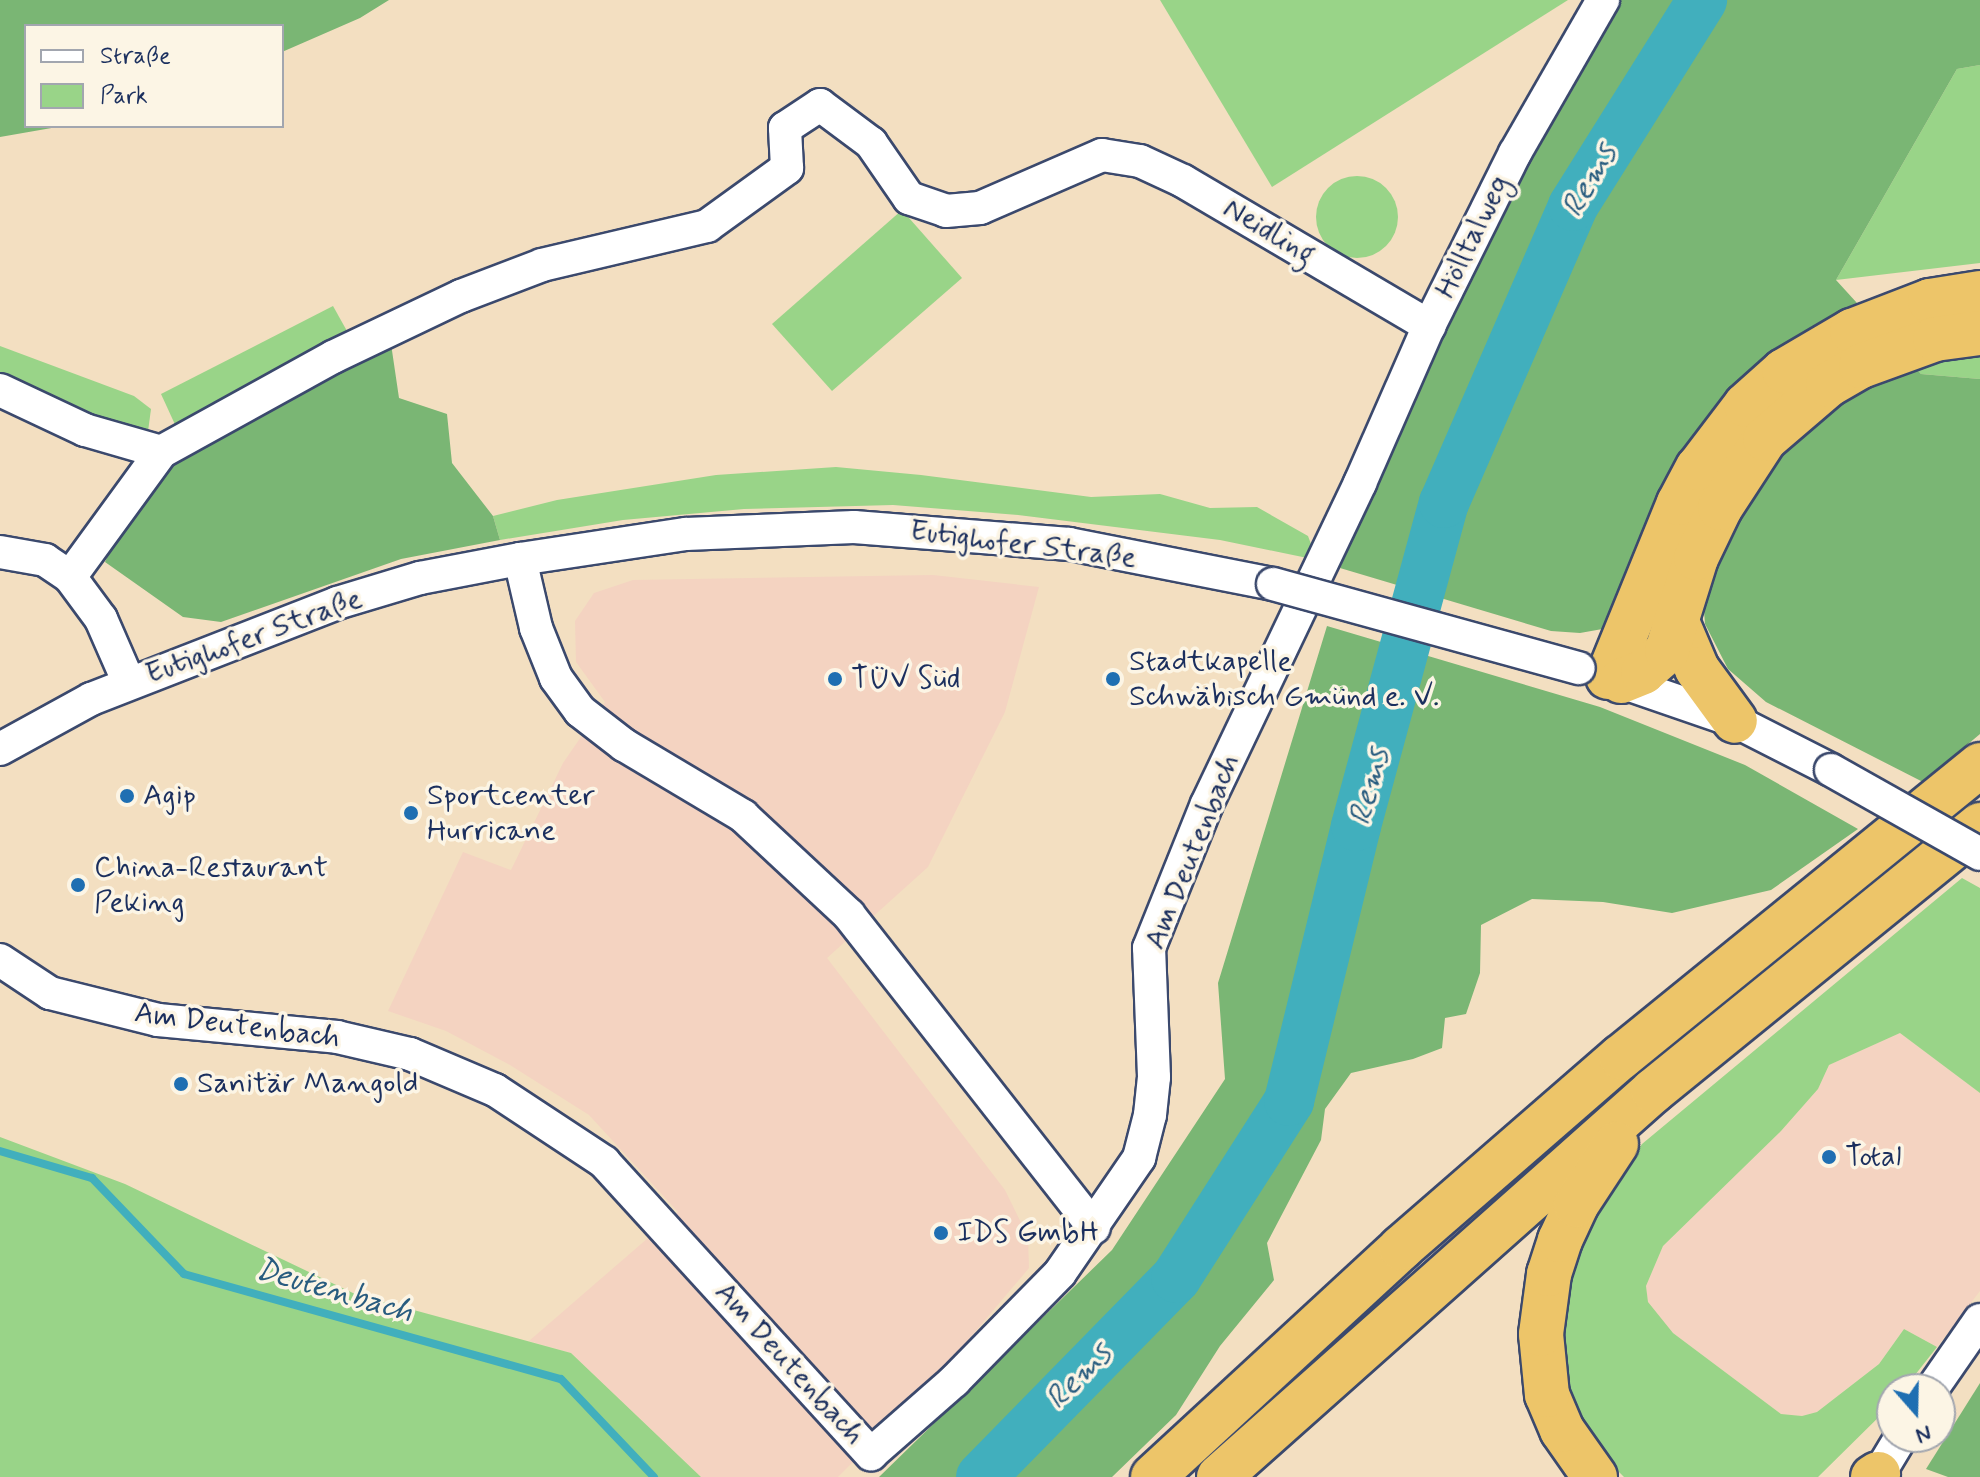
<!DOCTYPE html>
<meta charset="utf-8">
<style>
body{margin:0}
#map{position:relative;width:1980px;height:1477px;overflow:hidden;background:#f3dfc1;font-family:Mynerve,sans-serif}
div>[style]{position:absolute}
.built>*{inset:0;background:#f4d3c1}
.green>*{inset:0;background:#99d488}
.round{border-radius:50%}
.forest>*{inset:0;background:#7ab674}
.stream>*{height:8px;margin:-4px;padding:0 4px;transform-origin:4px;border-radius:4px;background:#41afbd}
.river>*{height:50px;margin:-25px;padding:0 25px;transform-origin:25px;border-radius:25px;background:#41afbd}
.roads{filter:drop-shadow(2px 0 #3b496d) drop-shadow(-2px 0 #3b496d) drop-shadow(0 2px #3b496d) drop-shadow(0 -2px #3b496d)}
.minor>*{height:32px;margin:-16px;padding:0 16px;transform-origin:16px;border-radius:16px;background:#fff}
.highway>*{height:44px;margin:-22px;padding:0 22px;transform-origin:22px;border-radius:22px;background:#edc569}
.bridges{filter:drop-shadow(2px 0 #3b496d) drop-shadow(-2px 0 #3b496d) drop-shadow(0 2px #3b496d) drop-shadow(0 -2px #3b496d)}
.minor-bridge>*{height:32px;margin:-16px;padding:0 16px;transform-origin:16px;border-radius:16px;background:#fff}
.dots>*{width:22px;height:22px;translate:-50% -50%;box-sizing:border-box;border:4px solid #fcf5e5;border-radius:50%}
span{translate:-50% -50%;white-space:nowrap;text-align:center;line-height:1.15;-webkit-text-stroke:7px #fcf5e5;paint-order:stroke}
.street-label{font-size:30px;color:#1b2f5e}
.poi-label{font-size:30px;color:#1b2f5e}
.left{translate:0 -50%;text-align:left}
.water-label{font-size:32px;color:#285c7f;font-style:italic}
.legend{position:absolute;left:24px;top:24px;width:260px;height:104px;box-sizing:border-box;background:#fcf5e5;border:2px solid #a2a6af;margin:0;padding:10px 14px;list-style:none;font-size:24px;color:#1b2f5e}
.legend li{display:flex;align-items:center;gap:16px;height:40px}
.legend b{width:40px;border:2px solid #a2a6af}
.north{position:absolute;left:1876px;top:1373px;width:80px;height:80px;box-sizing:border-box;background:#fcf5e5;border:2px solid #a2a6af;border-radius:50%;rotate:160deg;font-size:22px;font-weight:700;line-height:32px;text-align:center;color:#1b2f5e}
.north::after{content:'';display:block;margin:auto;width:28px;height:36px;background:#1f6fb2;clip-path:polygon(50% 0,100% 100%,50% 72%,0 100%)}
</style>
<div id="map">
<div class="built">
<i style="clip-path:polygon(933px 575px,1039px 587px,1005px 712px,928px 867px,827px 958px,1005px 1190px,1028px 1237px,1029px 1268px,931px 1384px,838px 1477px,701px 1477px,571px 1353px,529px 1341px,678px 1212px,589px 1115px,510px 1065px,446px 1031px,388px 1011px,463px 852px,511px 870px,563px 763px,605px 702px,576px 662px,575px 621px,594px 593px,633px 580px)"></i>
<i style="clip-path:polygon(1900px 1033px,1980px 1093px,1980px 1291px,1937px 1347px,1904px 1329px,1879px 1364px,1817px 1412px,1802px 1416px,1781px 1414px,1673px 1333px,1656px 1317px,1648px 1302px,1646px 1286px,1663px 1246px,1781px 1131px,1818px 1089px,1829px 1065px)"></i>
</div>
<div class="green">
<i style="clip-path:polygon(1160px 0,1568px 0,1272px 187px)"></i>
<i style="clip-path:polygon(1980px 65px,1980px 263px,1836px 280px,1957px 69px)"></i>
<i class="round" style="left:1316px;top:176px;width:82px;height:82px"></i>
<i style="clip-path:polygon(902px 210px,962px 278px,832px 391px,772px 324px)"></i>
<i style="clip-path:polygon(333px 306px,352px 340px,178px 431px,161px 394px)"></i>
<i style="clip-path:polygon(0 346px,134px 396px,151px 409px,147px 439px,0 379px)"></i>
<i style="clip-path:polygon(1980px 350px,1980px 379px,1921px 374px,1910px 362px)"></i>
<i style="clip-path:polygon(836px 467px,921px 475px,1091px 497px,1160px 494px,1210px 508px,1257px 507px,1308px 536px,1317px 560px,1220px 540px,1018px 515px,893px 505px,744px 509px,623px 520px,500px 540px,493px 516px,557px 500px,716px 475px)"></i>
<i style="clip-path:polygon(1962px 878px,1980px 888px,1980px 1093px,1900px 1033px,1829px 1065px,1818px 1089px,1781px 1131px,1663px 1246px,1646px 1286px,1648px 1302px,1673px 1333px,1781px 1414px,1802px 1416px,1817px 1412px,1879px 1364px,1904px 1329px,1937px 1347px,1904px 1389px,1892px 1389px,1892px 1404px,1818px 1477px,1624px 1477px,1599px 1452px,1571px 1406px,1557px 1345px,1563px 1286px,1592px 1216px,1642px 1144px)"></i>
<i style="clip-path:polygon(0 1137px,125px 1184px,355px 1294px,571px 1353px,701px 1477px,0 1477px)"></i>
</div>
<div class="forest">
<i style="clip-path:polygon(0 0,389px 0,360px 18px,282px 52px,282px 26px,26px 26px,26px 126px,63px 126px,0 137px)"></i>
<i style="clip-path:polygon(1617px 0,1980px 0,1980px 65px,1957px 69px,1836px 280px,1867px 314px,1608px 628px,1580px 633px,1551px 631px,1340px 568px,1452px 304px)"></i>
<i style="clip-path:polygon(390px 337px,399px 398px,447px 414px,452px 463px,493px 516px,500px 540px,401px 559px,221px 622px,183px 617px,105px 562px,136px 492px,175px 452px)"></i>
<i style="clip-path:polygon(1910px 362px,1921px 374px,1980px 379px,1980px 734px,1923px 782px,1766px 702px,1728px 669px,1705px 624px,1702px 585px,1775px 451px,1813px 417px)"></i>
<i style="clip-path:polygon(1327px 626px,1600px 707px,1745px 765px,1858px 829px,1771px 890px,1672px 913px,1603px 902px,1532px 899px,1481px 925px,1480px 973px,1466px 1014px,1445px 1018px,1442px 1048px,1413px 1059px,1351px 1073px,1325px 1109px,1321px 1140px,1267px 1243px,1274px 1280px,1220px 1346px,1176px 1415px,1112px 1477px,879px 1477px,1112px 1250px,1225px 1079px,1218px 983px)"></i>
<i style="clip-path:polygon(1980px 1383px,1980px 1477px,1948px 1477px,1926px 1469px)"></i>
</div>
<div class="stream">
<i style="left:0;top:1151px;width:96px;rotate:16.4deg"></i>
<i style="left:92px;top:1178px;width:133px;rotate:46.2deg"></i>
<i style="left:184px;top:1274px;width:391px;rotate:15.6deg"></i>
<i style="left:561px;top:1379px;width:135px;rotate:46.5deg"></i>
</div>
<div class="river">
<i style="left:981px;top:1477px;width:279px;rotate:-45.6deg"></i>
<i style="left:1176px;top:1278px;width:210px;rotate:-57.4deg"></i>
<i style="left:1289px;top:1101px;width:283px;rotate:-76.3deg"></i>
<i style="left:1356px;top:826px;width:335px;rotate:-74.8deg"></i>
<i style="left:1444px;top:503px;width:324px;rotate:-66.5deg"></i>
<i style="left:1573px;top:206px;width:243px;rotate:-57.9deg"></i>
</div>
<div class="roads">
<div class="minor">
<i style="left:0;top:390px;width:94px;rotate:25.2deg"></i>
<i style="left:85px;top:430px;width:79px;rotate:16.1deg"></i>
<i style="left:0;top:552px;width:46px;rotate:10.1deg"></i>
<i style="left:45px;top:560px;width:30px;rotate:34deg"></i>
<i style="left:70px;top:577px;width:52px;rotate:53.6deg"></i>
<i style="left:101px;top:619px;width:70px;rotate:66.4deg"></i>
<i style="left:520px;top:559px;width:71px;rotate:76.9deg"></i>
<i style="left:536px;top:628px;width:54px;rotate:68.2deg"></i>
<i style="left:556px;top:678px;width:41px;rotate:54deg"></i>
<i style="left:580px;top:711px;width:56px;rotate:37.7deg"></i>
<i style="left:624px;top:745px;width:139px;rotate:30.8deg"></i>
<i style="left:743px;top:816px;width:145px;rotate:43deg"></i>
<i style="left:849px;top:915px;width:397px;rotate:51.9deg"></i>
<i style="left:70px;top:577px;width:155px;rotate:-53.9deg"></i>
<i style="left:161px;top:452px;width:196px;rotate:-28.9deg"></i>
<i style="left:333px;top:357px;width:142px;rotate:-25.5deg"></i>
<i style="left:461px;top:296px;width:87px;rotate:-20.9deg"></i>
<i style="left:542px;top:265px;width:170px;rotate:-13.3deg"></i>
<i style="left:707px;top:226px;width:99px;rotate:-35.9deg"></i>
<i style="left:787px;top:168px;width:40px;rotate:-92.9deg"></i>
<i style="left:785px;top:128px;width:42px;rotate:-33.3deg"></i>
<i style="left:820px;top:105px;width:64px;rotate:36.7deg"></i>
<i style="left:871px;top:143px;width:67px;rotate:55.4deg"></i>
<i style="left:909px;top:198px;width:39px;rotate:19deg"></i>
<i style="left:946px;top:211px;width:34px;rotate:-5deg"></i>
<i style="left:980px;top:208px;width:133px;rotate:-23.5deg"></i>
<i style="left:1102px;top:155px;width:38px;rotate:9deg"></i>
<i style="left:1140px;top:161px;width:47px;rotate:24.9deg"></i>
<i style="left:1183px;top:181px;width:286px;rotate:30.5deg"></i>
<i style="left:1613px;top:679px;width:129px;rotate:19deg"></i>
<i style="left:1735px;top:721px;width:108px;rotate:27deg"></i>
<i style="left:0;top:749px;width:104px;rotate:-28.8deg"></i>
<i style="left:91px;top:699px;width:264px;rotate:-21.3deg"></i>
<i style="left:337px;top:603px;width:87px;rotate:-16.8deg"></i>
<i style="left:420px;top:578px;width:102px;rotate:-10.8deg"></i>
<i style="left:520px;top:559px;width:168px;rotate:-8.6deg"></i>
<i style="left:686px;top:534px;width:168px;rotate:-2.4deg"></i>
<i style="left:854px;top:527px;width:216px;rotate:4.5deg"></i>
<i style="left:1069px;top:544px;width:208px;rotate:11.1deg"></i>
<i style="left:0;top:960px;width:60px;rotate:33.4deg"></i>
<i style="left:50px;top:993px;width:111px;rotate:14deg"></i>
<i style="left:158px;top:1020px;width:180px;rotate:5.4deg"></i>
<i style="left:337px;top:1037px;width:75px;rotate:13.1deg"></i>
<i style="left:410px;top:1054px;width:92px;rotate:23deg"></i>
<i style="left:495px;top:1090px;width:131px;rotate:33.4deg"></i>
<i style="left:604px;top:1162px;width:396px;rotate:47.6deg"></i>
<i style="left:871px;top:1454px;width:111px;rotate:-41.3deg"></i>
<i style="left:954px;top:1381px;width:151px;rotate:-45.5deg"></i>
<i style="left:1060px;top:1273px;width:140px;rotate:-55.5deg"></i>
<i style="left:1139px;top:1158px;width:44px;rotate:-75.7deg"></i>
<i style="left:1150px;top:1115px;width:38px;rotate:-84deg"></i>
<i style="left:1154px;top:1077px;width:129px;rotate:-92.2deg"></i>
<i style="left:1149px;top:948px;width:155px;rotate:-68.1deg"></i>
<i style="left:1207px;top:804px;width:356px;rotate:-64.5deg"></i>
<i style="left:1360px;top:483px;width:171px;rotate:-66.3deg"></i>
<i style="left:1429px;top:326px;width:193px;rotate:-63.6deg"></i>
<i style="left:1515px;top:153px;width:177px;rotate:-60.1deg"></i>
<i style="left:1932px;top:1389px;width:84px;rotate:-55.2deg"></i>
<i style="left:1877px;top:1477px;width:47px;rotate:-59deg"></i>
</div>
<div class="highway">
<i style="left:1677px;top:622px;width:51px;rotate:66.9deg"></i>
<i style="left:1697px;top:669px;width:64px;rotate:53.8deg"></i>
<i style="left:1608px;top:677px;width:188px;rotate:-67.8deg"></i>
<i style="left:1679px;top:503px;width:40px;rotate:-62deg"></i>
<i style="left:1698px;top:468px;width:79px;rotate:-52.7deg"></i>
<i style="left:1746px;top:405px;width:51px;rotate:-41.8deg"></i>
<i style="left:1784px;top:371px;width:79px;rotate:-30.5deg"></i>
<i style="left:1852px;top:331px;width:84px;rotate:-21deg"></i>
<i style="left:1930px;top:301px;width:51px;rotate:-9.1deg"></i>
<i style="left:1621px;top:681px;width:24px;rotate:-22deg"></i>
<i style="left:1643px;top:672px;width:32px;rotate:-41deg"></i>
<i style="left:1667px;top:651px;width:97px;rotate:-72.7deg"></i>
<i style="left:1696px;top:558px;width:55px;rotate:-64.4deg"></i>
<i style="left:1720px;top:508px;width:82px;rotate:-56.9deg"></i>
<i style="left:1765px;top:439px;width:83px;rotate:-40.6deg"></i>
<i style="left:1828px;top:385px;width:38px;rotate:-30deg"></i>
<i style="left:1861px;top:366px;width:79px;rotate:-20deg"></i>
<i style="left:1935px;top:339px;width:45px;rotate:-7.6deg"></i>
<i style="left:1153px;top:1477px;width:338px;rotate:-42.7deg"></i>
<i style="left:1401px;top:1248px;width:291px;rotate:-41deg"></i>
<i style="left:1621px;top:1057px;width:463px;rotate:-39.1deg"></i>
<i style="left:1219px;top:1477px;width:581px;rotate:-41.65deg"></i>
<i style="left:1653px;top:1091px;width:422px;rotate:-39.1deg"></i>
<i style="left:1595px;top:1477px;width:57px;rotate:-125.1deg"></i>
<i style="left:1562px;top:1430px;width:38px;rotate:-113deg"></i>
<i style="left:1547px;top:1395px;width:61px;rotate:-95.6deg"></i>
<i style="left:1541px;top:1334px;width:61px;rotate:-82.4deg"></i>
<i style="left:1549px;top:1274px;width:36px;rotate:-72deg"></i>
<i style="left:1560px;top:1240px;width:38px;rotate:-65deg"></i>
<i style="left:1576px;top:1205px;width:73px;rotate:-56.7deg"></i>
<i style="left:1873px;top:1477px;width:6px;rotate:-31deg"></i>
</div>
</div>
<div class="bridges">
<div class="minor-bridge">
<i style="left:1273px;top:584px;width:317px;rotate:15.4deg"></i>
<i style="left:1831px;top:770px;width:171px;rotate:29.4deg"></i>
</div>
</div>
<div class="dots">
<i style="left:835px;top:679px;background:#1f6fb2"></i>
<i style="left:1113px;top:679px;background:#1f6fb2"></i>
<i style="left:127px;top:796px;background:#1f6fb2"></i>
<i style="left:411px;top:813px;background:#1f6fb2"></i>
<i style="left:78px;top:885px;background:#1f6fb2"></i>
<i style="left:181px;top:1084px;background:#1f6fb2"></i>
<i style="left:1829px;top:1157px;background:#1f6fb2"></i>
<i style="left:941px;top:1233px;background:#1f6fb2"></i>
</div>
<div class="street-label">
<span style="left:1269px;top:232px;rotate:31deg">Neidling</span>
<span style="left:1473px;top:237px;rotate:-64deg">Hölltalweg</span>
<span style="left:1023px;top:545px;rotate:7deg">Eutighofer Straße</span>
<span style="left:254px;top:637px;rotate:-20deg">Eutighofer Straße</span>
<span style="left:1193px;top:852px;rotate:-68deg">Am Deutenbach</span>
<span style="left:237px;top:1026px;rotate:7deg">Am Deutenbach</span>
<span style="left:789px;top:1364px;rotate:48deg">Am Deutenbach</span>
</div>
<div class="poi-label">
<span class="left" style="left:1129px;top:679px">Stadtkapelle<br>Schwäbisch Gmünd e. V.</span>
<span class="left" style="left:851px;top:679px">TÜV Süd</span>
<span class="left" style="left:143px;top:796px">Agip</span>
<span class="left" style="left:427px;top:813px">Sportcenter<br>Hurricane</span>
<span class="left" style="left:94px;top:885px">China-Restaurant<br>Peking</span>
<span class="left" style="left:197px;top:1084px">Sanitär Mangold</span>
<span class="left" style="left:1845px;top:1157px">Total</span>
<span class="left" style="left:957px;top:1233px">IDS GmbH</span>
</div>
<div class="water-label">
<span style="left:1590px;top:181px;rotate:-60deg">Rems</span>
<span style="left:1370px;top:787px;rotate:-75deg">Rems</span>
<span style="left:334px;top:1291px;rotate:16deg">Deutenbach</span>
<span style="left:1079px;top:1377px;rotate:-45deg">Rems</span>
</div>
<ul class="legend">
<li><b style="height:10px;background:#fff"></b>Straße</li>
<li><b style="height:22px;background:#99d488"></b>Park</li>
</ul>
<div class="north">N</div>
</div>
